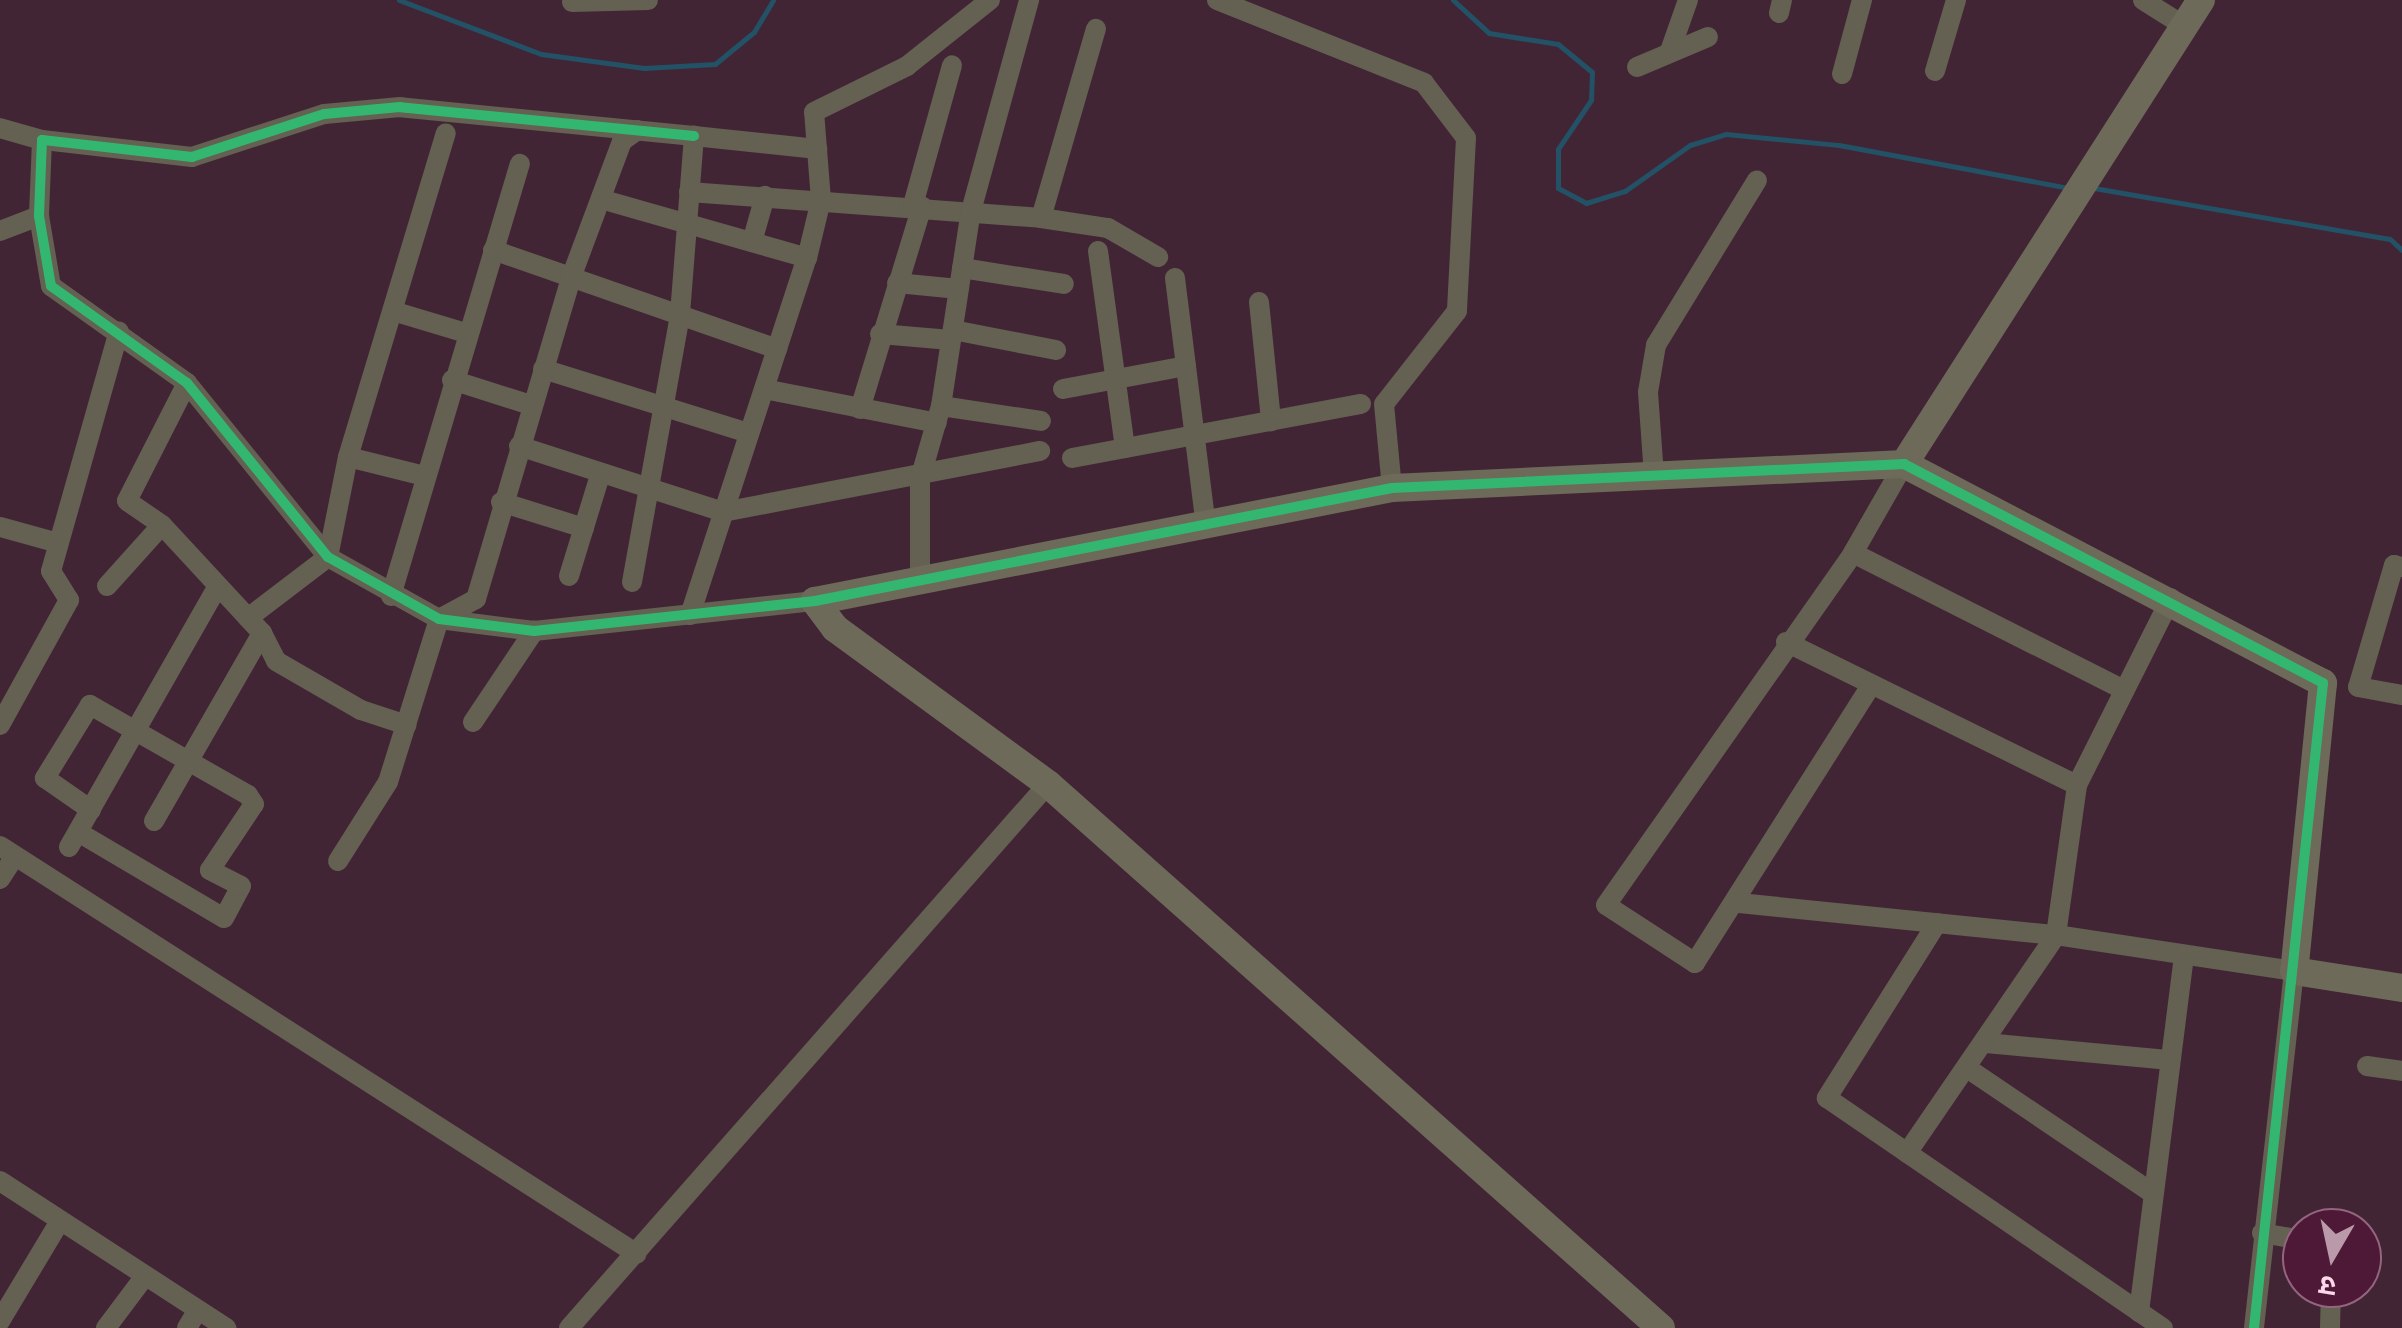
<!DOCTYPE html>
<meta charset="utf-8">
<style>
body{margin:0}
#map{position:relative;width:2402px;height:1328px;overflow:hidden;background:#412535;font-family:"Fira Sans Condensed","Noto Sans Devanagari",sans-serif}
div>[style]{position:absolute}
.stream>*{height:5px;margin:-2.5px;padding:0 2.5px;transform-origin:2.5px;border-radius:2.5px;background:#235165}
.street>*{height:20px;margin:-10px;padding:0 10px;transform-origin:10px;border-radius:10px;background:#646052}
.secondary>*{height:28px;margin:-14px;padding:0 14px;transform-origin:14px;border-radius:14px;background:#6e6a59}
.cycleway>*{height:10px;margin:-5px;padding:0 5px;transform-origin:5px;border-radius:5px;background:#33b770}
span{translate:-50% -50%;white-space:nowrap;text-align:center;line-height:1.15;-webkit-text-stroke:8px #4e1837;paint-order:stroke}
.north{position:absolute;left:2282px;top:1208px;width:100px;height:100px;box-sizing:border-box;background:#4e1837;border:2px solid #93657e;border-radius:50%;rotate:189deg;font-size:28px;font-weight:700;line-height:40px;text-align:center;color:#fbd8e9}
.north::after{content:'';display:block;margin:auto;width:35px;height:45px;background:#ba99aa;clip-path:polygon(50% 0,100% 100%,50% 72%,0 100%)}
</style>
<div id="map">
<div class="stream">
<i style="left:399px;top:0;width:152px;rotate:20.8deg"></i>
<i style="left:541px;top:54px;width:104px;rotate:7.7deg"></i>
<i style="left:644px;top:68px;width:71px;rotate:-3.2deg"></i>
<i style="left:715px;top:64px;width:50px;rotate:-39.4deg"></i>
<i style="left:754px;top:32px;width:37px;rotate:-59deg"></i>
<i style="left:1453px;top:0;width:49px;rotate:42.5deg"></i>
<i style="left:1489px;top:33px;width:70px;rotate:9.1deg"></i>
<i style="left:1558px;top:44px;width:44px;rotate:39.5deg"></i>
<i style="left:1592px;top:72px;width:28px;rotate:92deg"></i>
<i style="left:1591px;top:100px;width:59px;rotate:124deg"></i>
<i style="left:1558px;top:149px;width:39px;rotate:90deg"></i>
<i style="left:1558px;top:188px;width:32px;rotate:28deg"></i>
<i style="left:1586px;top:203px;width:41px;rotate:-17.1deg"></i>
<i style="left:1625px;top:191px;width:80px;rotate:-35.3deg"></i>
<i style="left:1690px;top:145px;width:38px;rotate:-17deg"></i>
<i style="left:1726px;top:134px;width:114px;rotate:5.6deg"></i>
<i style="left:1839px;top:145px;width:233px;rotate:10.6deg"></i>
<i style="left:2094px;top:188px;width:300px;rotate:9.8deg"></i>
<i style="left:2390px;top:239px;width:16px;rotate:43deg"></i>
</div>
<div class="street">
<i style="left:1217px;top:0;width:223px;rotate:21.8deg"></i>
<i style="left:1424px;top:83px;width:69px;rotate:52.6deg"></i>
<i style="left:1466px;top:138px;width:173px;rotate:93deg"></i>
<i style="left:1457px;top:311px;width:118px;rotate:128.1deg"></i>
<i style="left:1384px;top:404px;width:84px;rotate:84.6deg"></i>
<i style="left:2143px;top:0;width:45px;rotate:32.3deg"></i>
<i style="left:572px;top:2px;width:76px;rotate:-1.5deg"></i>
<i style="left:1779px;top:13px;width:13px;rotate:-77deg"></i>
<i style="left:1670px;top:51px;width:54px;rotate:-70.6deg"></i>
<i style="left:1637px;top:67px;width:77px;rotate:-22.9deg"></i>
<i style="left:1935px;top:71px;width:74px;rotate:-73.5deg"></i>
<i style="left:1842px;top:74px;width:77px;rotate:-74.9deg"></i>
<i style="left:0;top:128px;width:44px;rotate:15.9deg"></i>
<i style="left:694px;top:136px;width:295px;rotate:-174.4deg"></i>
<i style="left:400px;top:107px;width:76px;rotate:174.7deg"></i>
<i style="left:324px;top:114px;width:139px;rotate:162deg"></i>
<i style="left:192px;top:157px;width:151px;rotate:-173.5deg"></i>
<i style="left:42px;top:140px;width:76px;rotate:92.3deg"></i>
<i style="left:39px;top:216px;width:71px;rotate:80.3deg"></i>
<i style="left:51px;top:286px;width:167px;rotate:35.5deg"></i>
<i style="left:187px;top:383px;width:224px;rotate:51deg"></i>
<i style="left:328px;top:557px;width:127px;rotate:29.2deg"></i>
<i style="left:439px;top:619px;width:96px;rotate:7.2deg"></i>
<i style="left:534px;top:631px;width:283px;rotate:-6.1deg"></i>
<i style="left:689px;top:192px;width:353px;rotate:4.2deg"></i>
<i style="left:1041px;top:218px;width:68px;rotate:8.5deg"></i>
<i style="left:1108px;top:228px;width:58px;rotate:30.1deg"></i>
<i style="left:611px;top:202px;width:204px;rotate:15.9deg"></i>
<i style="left:913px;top:205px;width:145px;rotate:-74.4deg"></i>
<i style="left:1041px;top:218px;width:197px;rotate:-73.8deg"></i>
<i style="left:0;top:231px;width:42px;rotate:-21deg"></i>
<i style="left:752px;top:242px;width:48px;rotate:-74.2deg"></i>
<i style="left:493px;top:250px;width:301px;rotate:19.2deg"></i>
<i style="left:1098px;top:251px;width:199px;rotate:82.2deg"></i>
<i style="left:962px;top:268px;width:103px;rotate:8.9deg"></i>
<i style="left:1175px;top:278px;width:252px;rotate:82.9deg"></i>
<i style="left:897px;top:283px;width:62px;rotate:5.5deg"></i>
<i style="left:1259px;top:302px;width:120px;rotate:84.2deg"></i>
<i style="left:396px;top:312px;width:73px;rotate:16.7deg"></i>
<i style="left:953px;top:330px;width:105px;rotate:11deg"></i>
<i style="left:880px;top:334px;width:71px;rotate:4.8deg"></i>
<i style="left:543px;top:369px;width:216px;rotate:17.3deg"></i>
<i style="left:452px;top:380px;width:83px;rotate:17.6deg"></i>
<i style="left:187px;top:383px;width:132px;rotate:117deg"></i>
<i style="left:127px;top:501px;width:42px;rotate:34.4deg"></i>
<i style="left:162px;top:525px;width:147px;rotate:47.2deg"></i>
<i style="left:262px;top:633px;width:31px;rotate:63deg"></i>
<i style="left:276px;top:661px;width:98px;rotate:30deg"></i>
<i style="left:361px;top:710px;width:48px;rotate:18.1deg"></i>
<i style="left:764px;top:389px;width:176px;rotate:11.1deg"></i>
<i style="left:1063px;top:389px;width:125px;rotate:-10.6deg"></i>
<i style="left:941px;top:406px;width:101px;rotate:8.5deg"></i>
<i style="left:860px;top:409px;width:212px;rotate:-73deg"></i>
<i style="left:519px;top:446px;width:214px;rotate:17.9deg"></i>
<i style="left:723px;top:512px;width:323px;rotate:-10.9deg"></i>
<i style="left:348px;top:457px;width:79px;rotate:13.9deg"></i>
<i style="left:1072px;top:458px;width:294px;rotate:-10.6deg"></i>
<i style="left:1654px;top:476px;width:84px;rotate:-94.1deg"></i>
<i style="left:1648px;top:392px;width:48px;rotate:-80.3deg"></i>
<i style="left:1656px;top:345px;width:193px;rotate:-58.5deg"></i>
<i style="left:501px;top:502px;width:87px;rotate:17.4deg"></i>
<i style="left:0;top:527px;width:60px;rotate:15.4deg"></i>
<i style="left:1853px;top:553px;width:304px;rotate:26.8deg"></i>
<i style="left:2402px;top:567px;width:8px;rotate:-166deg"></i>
<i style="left:2394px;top:565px;width:127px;rotate:106.4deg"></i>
<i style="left:2358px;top:687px;width:45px;rotate:10.3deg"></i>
<i style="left:569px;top:576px;width:106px;rotate:-72.9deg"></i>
<i style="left:920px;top:576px;width:97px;rotate:-90deg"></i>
<i style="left:920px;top:479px;width:76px;rotate:-74deg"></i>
<i style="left:941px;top:406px;width:197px;rotate:-81.3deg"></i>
<i style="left:971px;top:211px;width:219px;rotate:-74.6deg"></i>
<i style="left:632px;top:582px;width:272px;rotate:-79.8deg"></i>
<i style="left:680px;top:314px;width:179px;rotate:-85.5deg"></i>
<i style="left:694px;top:136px;width:124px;rotate:6deg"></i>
<i style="left:107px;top:586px;width:82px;rotate:-48deg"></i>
<i style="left:391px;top:596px;width:451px;rotate:-73.4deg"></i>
<i style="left:476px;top:599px;width:338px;rotate:-73.5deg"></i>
<i style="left:572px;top:275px;width:143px;rotate:-69.5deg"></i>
<i style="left:622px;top:141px;width:19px;rotate:-35deg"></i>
<i style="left:690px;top:615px;width:376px;rotate:-71.9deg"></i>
<i style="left:807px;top:258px;width:60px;rotate:-76.4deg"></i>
<i style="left:821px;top:200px;width:88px;rotate:-94.5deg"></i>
<i style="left:814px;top:112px;width:104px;rotate:-26.3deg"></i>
<i style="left:907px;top:66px;width:106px;rotate:-38.5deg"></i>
<i style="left:248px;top:618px;width:101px;rotate:-37.3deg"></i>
<i style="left:328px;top:557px;width:102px;rotate:-78.7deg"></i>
<i style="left:348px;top:457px;width:338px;rotate:-73.2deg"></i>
<i style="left:1786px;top:642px;width:324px;rotate:26.2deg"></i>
<i style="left:1870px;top:687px;width:327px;rotate:122.4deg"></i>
<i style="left:1695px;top:963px;width:106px;rotate:-146.9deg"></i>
<i style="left:1606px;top:905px;width:430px;rotate:-54.9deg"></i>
<i style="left:1853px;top:553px;width:103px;rotate:-60.2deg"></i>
<i style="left:473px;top:722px;width:110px;rotate:-56.2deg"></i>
<i style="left:0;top:725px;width:143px;rotate:-61.1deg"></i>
<i style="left:69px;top:600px;width:34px;rotate:-122deg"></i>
<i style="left:51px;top:571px;width:249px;rotate:-74.2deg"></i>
<i style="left:154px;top:821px;width:217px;rotate:-60.1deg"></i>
<i style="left:78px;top:832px;width:169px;rotate:30.5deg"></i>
<i style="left:224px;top:918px;width:36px;rotate:-62deg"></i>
<i style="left:241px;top:886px;width:35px;rotate:-153deg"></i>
<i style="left:210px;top:870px;width:79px;rotate:-56.3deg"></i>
<i style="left:254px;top:804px;width:11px;rotate:-124deg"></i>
<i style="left:248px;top:795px;width:182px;rotate:-150.3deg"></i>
<i style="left:90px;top:705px;width:86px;rotate:121.7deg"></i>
<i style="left:45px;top:778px;width:56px;rotate:34.8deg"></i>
<i style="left:0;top:846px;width:756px;rotate:32.64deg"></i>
<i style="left:69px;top:847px;width:298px;rotate:-60.3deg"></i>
<i style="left:338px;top:861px;width:93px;rotate:-57.7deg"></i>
<i style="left:388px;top:782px;width:171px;rotate:-72.6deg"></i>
<i style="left:439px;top:619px;width:42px;rotate:-28.4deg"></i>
<i style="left:0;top:879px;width:27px;rotate:-57deg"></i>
<i style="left:1739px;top:903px;width:319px;rotate:5.8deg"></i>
<i style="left:2056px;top:935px;width:241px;rotate:8.6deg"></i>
<i style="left:2294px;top:971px;width:359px;rotate:96.4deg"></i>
<i style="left:1937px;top:923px;width:207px;rotate:122.2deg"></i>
<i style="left:1827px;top:1098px;width:407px;rotate:34.4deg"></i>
<i style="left:1986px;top:1043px;width:185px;rotate:5.3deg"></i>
<i style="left:2367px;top:1066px;width:35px;rotate:8deg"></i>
<i style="left:1967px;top:1068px;width:222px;rotate:34deg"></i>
<i style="left:1907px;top:1153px;width:264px;rotate:-55.6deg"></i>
<i style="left:2056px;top:935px;width:151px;rotate:-82deg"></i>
<i style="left:2077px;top:785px;width:209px;rotate:-63.3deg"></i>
<i style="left:0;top:1181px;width:270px;rotate:33deg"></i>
<i style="left:2262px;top:1233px;width:41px;rotate:9.9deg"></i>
<i style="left:2139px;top:1312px;width:360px;rotate:-82.8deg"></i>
<i style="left:0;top:1321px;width:117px;rotate:-59deg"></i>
<i style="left:106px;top:1328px;width:65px;rotate:-53.1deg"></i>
<i style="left:187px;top:1328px;width:21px;rotate:-59deg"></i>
<i style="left:569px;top:1328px;width:725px;rotate:-48.64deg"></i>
<i style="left:2330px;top:1328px;width:40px;rotate:-88.6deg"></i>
</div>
<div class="secondary">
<i style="left:1904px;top:464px;width:551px;rotate:-57.38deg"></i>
<i style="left:1661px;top:1328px;width:820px;rotate:-138.41deg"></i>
<i style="left:1048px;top:784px;width:264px;rotate:-143.8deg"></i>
<i style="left:835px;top:628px;width:34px;rotate:-127deg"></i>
<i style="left:815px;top:601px;width:588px;rotate:-11.08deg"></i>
<i style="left:1392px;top:488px;width:513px;rotate:-2.68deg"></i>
<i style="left:1904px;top:464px;width:473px;rotate:27.6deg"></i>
<i style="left:2323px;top:683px;width:289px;rotate:95.7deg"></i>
<i style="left:2294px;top:971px;width:109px;rotate:8.9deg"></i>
</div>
<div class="cycleway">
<i style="left:694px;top:136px;width:295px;rotate:-174.4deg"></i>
<i style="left:400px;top:107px;width:76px;rotate:174.7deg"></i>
<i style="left:324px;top:114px;width:139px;rotate:162deg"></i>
<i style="left:192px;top:157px;width:151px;rotate:-173.5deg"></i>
<i style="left:42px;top:140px;width:76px;rotate:92.3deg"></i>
<i style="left:39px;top:216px;width:71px;rotate:80.3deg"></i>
<i style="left:51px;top:286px;width:167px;rotate:35.5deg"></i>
<i style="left:187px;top:383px;width:224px;rotate:51deg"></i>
<i style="left:328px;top:557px;width:127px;rotate:29.2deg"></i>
<i style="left:439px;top:619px;width:96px;rotate:7.2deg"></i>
<i style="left:534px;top:631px;width:283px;rotate:-6.1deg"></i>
<i style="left:815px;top:601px;width:588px;rotate:-11.08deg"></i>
<i style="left:1392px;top:488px;width:513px;rotate:-2.68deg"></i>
<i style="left:1904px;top:464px;width:473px;rotate:27.6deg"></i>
<i style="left:2323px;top:683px;width:649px;rotate:96.11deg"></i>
</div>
<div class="north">उ</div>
</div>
